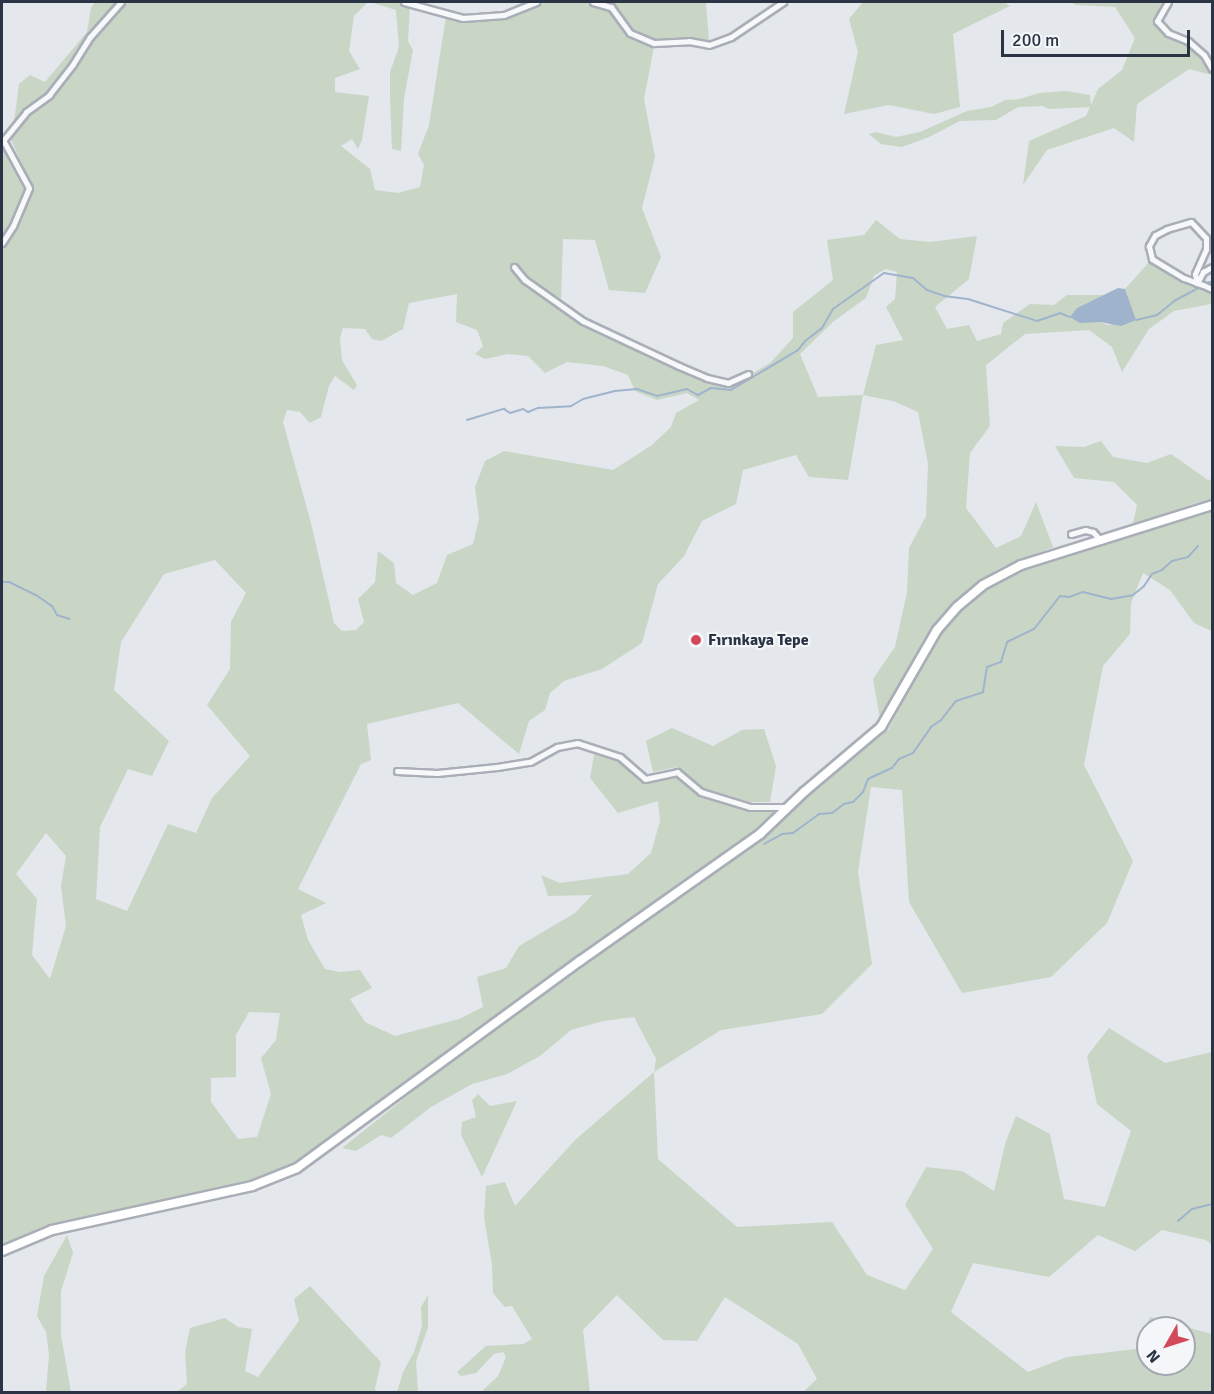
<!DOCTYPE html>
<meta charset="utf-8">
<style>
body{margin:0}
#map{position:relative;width:1214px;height:1394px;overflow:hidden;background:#e4e7ec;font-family:Signika,sans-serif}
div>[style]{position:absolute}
.green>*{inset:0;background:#c9d6c5}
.water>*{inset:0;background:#9fb4cc}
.stream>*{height:2px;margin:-1px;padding:0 1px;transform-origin:1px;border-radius:1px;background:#9fb4cc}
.roads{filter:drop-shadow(2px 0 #a9aeb7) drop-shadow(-2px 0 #a9aeb7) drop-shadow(0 2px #a9aeb7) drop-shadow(0 -2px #a9aeb7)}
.street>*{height:5px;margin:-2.5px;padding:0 2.5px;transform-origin:2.5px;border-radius:2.5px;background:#f7f8fa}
.secondary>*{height:8px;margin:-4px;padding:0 4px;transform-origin:4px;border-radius:4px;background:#fff}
.dots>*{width:16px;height:16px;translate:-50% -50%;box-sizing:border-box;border:3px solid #f4f6f9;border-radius:50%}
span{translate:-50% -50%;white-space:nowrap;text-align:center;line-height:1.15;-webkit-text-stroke:4.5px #f4f6f9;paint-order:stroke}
.poi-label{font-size:16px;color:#2b3445;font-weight:700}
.left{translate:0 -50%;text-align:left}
.frame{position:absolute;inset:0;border:3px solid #2b3445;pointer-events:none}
.north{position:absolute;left:1136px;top:1316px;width:60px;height:60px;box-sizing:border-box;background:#f4f6f9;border:2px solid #a4a8b1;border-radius:50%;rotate:231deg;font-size:16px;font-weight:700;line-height:24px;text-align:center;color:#2b3445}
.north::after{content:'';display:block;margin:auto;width:21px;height:27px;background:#d1495b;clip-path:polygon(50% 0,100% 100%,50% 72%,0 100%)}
.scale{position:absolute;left:1001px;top:30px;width:189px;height:27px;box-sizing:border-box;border:3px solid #2b3445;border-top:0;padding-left:8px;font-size:18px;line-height:21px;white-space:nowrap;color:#2b3445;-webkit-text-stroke:4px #f4f6f9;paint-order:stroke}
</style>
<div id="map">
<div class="green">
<i style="clip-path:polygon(95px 2px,118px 2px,87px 36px,72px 63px,47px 94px,14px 122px,19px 84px,30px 75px,45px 82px,87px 32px,91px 8px)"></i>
<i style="clip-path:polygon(evenodd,125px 2px,368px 2px,354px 16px,349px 51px,360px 69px,335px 78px,335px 92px,369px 96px,362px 140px,358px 149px,352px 139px,341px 146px,370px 169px,375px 190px,398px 193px,420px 187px,424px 165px,418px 154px,429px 125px,446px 16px,463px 22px,506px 19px,532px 6px,551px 2px,586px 2px,610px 11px,628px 35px,654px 47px,644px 99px,655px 157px,642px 208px,661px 257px,645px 293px,609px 290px,595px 240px,563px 239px,561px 299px,527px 277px,514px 264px,511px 267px,524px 282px,582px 324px,706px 380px,733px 385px,770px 363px,793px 338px,793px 312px,833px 280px,827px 240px,864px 235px,876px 220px,900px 239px,930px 242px,977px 236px,969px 279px,935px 307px,947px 329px,969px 325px,977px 341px,1001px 334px,1003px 323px,1030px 304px,1054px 305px,1067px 295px,1104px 295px,1077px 308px,1080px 322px,1100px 322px,1107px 325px,1135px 320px,1125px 289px,1151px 260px,1212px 290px,1212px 300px,1211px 304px,1174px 311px,1149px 329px,1122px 372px,1112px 347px,1089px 330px,1025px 334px,986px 365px,990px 426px,970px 453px,966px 508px,996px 548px,1021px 536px,1036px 502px,1053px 547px,1000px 568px,970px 589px,939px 618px,880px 719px,873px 679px,895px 647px,907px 592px,909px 548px,926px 516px,928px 464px,918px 412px,893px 401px,863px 395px,848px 480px,809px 477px,796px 455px,743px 470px,736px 504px,702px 521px,684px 556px,658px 584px,642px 643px,602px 669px,564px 681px,550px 693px,545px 710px,529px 721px,519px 754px,458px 703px,367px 724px,371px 760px,361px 764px,298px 889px,326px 903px,301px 915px,308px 940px,325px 969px,340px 972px,360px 970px,372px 988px,350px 999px,365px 1022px,395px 1036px,459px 1019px,483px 1007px,477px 977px,506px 968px,519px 946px,575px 913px,592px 895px,548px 896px,541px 875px,560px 883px,628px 874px,651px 853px,660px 821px,658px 801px,618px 813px,590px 778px,594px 755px,598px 752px,619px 760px,644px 782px,675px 774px,702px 797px,749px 810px,782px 809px,763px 829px,572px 961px,309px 1154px,281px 1172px,264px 1178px,50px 1225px,2px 1244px,2px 249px,16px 227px,32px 187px,10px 137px,28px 113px,50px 97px,91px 39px,125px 2px,885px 269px,897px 272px,895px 299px,886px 307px,903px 340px,876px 345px,863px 395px,818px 397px,800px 354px,834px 321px,866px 298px,874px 276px,885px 269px,125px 2px,457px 294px,456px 322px,477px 330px,483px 346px,475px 354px,485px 359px,508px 354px,528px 356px,545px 373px,567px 362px,603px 366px,628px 375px,635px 391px,657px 400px,687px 393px,699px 400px,676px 413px,671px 427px,652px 445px,613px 470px,504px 451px,485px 461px,475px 487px,479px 519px,473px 544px,447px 555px,437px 583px,413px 595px,396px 583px,394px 563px,378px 551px,375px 582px,358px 599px,364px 622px,356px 630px,342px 631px,334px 623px,311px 523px,283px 422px,287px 410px,300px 412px,310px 423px,321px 417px,329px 386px,335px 376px,354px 390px,357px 385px,342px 360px,340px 338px,343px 328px,365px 329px,372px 339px,381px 341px,403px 329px,409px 303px,457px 294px,125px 2px,215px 560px,246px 593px,231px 622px,230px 669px,207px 705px,250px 756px,212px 798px,196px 833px,168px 824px,127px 911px,96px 899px,100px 827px,128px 769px,152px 776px,169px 741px,114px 690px,121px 642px,164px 574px,215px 560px,125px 2px,46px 833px,66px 856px,61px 886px,66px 926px,50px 979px,32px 955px,37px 899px,16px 874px,46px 833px,125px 2px,249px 1012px,280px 1013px,276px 1040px,261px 1058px,271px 1094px,257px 1137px,238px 1139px,211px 1102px,211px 1078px,236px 1077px,236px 1035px,249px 1012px)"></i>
<i style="clip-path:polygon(370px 2px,395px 2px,410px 5px,408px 41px,413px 50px,404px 98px,401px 151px,392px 149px,390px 96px,390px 72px,399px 47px,396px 10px)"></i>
<i style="clip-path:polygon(604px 2px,706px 2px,709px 41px,689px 37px,654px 40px,632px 31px,612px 5px)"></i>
<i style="clip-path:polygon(863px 2px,1004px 2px,1010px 6px,953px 34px,960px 107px,934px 114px,889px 105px,844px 114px,858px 52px,849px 19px)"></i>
<i style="clip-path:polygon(1070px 2px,1163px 2px,1153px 21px,1168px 38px,1186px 45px,1200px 57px,1212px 75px,1189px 69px,1137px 104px,1134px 142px,1114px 128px,1047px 150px,1023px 185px,1029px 141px,1086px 116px,1090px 107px,1049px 109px,1042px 106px,1018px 107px,996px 120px,960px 121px,929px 137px,902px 147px,881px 144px,869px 134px,876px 132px,896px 137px,920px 132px,967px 111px,991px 107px,1005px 100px,1020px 99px,1039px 93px,1066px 91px,1090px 95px,1091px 105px,1098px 89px,1122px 70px,1135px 38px,1115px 7px,1076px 5px)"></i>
<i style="clip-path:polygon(3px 146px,26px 189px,2px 239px,2px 147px)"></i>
<i style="clip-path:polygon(1101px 441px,1113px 457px,1147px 463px,1171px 454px,1208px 480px,1212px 479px,1212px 499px,1192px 504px,1132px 527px,1137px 505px,1114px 482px,1074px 478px,1055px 446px,1084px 447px)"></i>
<i style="clip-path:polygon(evenodd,1212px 509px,1212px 631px,1194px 623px,1170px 590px,1143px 573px,1131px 603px,1130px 634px,1103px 666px,1084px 765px,1133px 861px,1107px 923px,1051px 977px,962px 993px,909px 902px,902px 790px,871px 787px,858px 872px,872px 964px,822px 1014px,721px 1030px,654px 1072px,658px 1159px,737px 1227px,832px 1222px,867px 1275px,905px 1290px,933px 1249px,905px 1205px,926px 1167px,962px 1171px,994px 1191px,1006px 1141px,1016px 1116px,1050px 1134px,1064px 1199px,1105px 1207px,1131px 1131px,1097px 1104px,1087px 1056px,1109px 1028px,1165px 1063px,1212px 1052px,1212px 1245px,1206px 1240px,1162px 1230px,1135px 1251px,1098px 1235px,1049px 1277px,973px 1263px,951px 1312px,1028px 1372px,1067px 1357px,1136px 1349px,1150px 1317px,1212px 1334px,1212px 1392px,803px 1392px,817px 1379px,798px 1344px,725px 1297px,697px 1341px,663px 1340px,617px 1295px,583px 1330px,590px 1392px,485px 1392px,483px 1390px,498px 1376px,506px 1357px,503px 1352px,494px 1354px,476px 1373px,461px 1376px,457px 1372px,486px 1346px,523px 1344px,532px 1339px,512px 1306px,505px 1307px,493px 1293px,492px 1265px,484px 1217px,486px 1186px,505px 1182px,515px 1206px,575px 1140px,654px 1072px,656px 1059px,634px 1017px,603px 1021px,571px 1030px,540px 1056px,507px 1074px,472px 1084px,431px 1107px,391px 1138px,381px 1135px,356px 1151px,342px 1148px,430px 1078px,636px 925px,760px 841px,844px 764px,888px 730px,914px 680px,947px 625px,986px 590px,1024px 570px,1059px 557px,1126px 538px,1212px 509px,1148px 1328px,1184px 1328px,1184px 1364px,1148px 1364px,1148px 1328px)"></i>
<i style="clip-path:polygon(672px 728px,713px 746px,742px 730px,764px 729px,776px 766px,770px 802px,750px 802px,704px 788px,677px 767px,653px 772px,646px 741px)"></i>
<i style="clip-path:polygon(478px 1094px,490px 1106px,517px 1101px,482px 1177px,461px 1135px,462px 1122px,476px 1117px,472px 1100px)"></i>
<i style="clip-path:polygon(67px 1235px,73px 1253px,61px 1291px,61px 1335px,71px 1392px,46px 1392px,49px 1355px,46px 1332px,37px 1316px,44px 1276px)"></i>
<i style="clip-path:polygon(310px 1286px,381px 1362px,375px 1389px,377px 1392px,177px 1392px,187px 1384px,185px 1352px,190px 1328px,225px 1318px,238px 1327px,252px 1329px,245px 1371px,258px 1377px,299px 1321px,294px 1299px)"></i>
<i style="clip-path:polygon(428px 1295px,428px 1328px,416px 1361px,418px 1392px,397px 1392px,403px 1372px,414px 1352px,422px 1326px,421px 1307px)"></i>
</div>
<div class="water">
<i style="clip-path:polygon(1118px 288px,1125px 289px,1136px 320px,1121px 326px,1100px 322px,1080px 323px,1070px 317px,1077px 308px)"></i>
</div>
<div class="stream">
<i style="left:1209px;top:282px;width:3px"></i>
<i style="left:1136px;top:320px;width:22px;rotate:-13deg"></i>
<i style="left:1157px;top:315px;width:22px;rotate:-39deg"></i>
<i style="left:1174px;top:301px;width:30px;rotate:-28deg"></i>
<i style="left:467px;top:420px;width:39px;rotate:-17deg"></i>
<i style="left:504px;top:409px;width:7px;rotate:34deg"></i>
<i style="left:510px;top:413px;width:14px;rotate:-17deg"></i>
<i style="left:523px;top:409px;width:6px;rotate:31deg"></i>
<i style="left:528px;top:412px;width:11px;rotate:-22deg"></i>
<i style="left:538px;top:408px;width:33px;rotate:-3deg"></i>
<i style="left:571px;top:406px;width:14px;rotate:-30deg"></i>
<i style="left:583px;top:399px;width:33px;rotate:-14deg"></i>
<i style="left:615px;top:391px;width:22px;rotate:-5deg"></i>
<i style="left:637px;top:389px;width:21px;rotate:19deg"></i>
<i style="left:657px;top:396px;width:31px;rotate:-13deg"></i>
<i style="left:687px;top:389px;width:13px;rotate:29deg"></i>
<i style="left:698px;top:395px;width:15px;rotate:-28deg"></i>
<i style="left:711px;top:388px;width:20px;rotate:6deg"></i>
<i style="left:731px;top:390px;width:78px;rotate:-30.8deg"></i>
<i style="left:798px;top:350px;width:11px;rotate:-52deg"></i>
<i style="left:805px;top:341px;width:21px;rotate:-37deg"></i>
<i style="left:822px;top:328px;width:22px;rotate:-60deg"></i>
<i style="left:833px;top:309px;width:62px;rotate:-35.2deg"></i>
<i style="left:884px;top:273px;width:29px;rotate:10deg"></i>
<i style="left:913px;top:278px;width:18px;rotate:41deg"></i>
<i style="left:927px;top:290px;width:18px;rotate:19deg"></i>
<i style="left:944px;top:296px;width:24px;rotate:7deg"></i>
<i style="left:968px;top:299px;width:72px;rotate:17.7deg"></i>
<i style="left:1037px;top:321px;width:24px;rotate:-19deg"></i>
<i style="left:1060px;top:313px;width:11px;rotate:22deg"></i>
<i style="left:2px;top:582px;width:7px"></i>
<i style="left:9px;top:582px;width:30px;rotate:26deg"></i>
<i style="left:36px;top:595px;width:19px;rotate:35deg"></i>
<i style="left:52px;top:606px;width:10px;rotate:61deg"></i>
<i style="left:57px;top:615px;width:13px;rotate:18deg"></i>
<i style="left:764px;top:844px;width:21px;rotate:-29deg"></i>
<i style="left:782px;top:834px;width:11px;rotate:-5deg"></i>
<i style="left:793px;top:833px;width:32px;rotate:-36deg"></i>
<i style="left:819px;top:814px;width:13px;rotate:-4deg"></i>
<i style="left:832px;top:813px;width:15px;rotate:-37deg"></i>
<i style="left:844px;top:804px;width:9px;rotate:-13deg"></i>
<i style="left:853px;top:802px;width:14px;rotate:-45deg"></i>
<i style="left:863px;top:792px;width:14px;rotate:-69deg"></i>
<i style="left:868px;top:779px;width:26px;rotate:-25deg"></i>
<i style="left:892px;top:768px;width:11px;rotate:-52deg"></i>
<i style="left:899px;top:759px;width:15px;rotate:-23deg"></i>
<i style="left:913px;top:753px;width:32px;rotate:-55deg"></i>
<i style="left:931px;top:727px;width:12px;rotate:-35deg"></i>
<i style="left:941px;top:720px;width:24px;rotate:-52deg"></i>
<i style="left:956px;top:701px;width:28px;rotate:-18deg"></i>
<i style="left:983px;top:692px;width:25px;rotate:-81deg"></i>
<i style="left:987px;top:667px;width:15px;rotate:-20deg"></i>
<i style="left:1001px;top:662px;width:21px;rotate:-73deg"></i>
<i style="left:1007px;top:642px;width:30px;rotate:-26deg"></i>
<i style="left:1034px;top:629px;width:42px;rotate:-51.8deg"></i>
<i style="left:1060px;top:596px;width:9px;rotate:6deg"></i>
<i style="left:1069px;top:597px;width:15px;rotate:-20deg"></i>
<i style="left:1083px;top:592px;width:29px;rotate:14deg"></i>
<i style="left:1111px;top:599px;width:22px;rotate:-10deg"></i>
<i style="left:1133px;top:595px;width:14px;rotate:-39deg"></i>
<i style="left:1144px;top:586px;width:14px;rotate:-56deg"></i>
<i style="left:1152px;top:574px;width:11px;rotate:-22deg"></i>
<i style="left:1162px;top:570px;width:13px;rotate:-42deg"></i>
<i style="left:1172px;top:561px;width:16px;rotate:-14deg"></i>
<i style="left:1188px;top:557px;width:15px;rotate:-48deg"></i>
<i style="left:1178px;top:1221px;width:18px;rotate:-41deg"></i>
<i style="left:1192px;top:1209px;width:21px;rotate:-14deg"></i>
</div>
<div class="roads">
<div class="street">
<i style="left:404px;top:2px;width:61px;rotate:15.2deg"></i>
<i style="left:463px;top:18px;width:41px;rotate:-4.2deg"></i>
<i style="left:504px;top:15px;width:35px;rotate:-22deg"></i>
<i style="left:593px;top:2px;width:19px;rotate:16deg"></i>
<i style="left:611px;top:7px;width:32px;rotate:54deg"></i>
<i style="left:630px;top:33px;width:26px;rotate:23deg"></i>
<i style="left:654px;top:43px;width:35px;rotate:-3deg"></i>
<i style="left:689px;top:41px;width:20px;rotate:11deg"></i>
<i style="left:709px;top:45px;width:23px;rotate:-20deg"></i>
<i style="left:731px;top:37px;width:63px;rotate:-33.9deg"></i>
<i style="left:1168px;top:2px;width:22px;rotate:120deg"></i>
<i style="left:1157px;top:21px;width:16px;rotate:47deg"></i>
<i style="left:1168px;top:33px;width:22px;rotate:22deg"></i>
<i style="left:1188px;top:41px;width:21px;rotate:41deg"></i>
<i style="left:1204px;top:55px;width:16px;rotate:60deg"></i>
<i style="left:2px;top:142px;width:38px;rotate:-51deg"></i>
<i style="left:26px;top:112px;width:29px;rotate:-36deg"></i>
<i style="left:49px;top:95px;width:39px;rotate:-52deg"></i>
<i style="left:73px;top:64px;width:32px;rotate:-58deg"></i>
<i style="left:90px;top:37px;width:47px;rotate:-48.5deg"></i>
<i style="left:2px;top:243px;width:20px;rotate:-57deg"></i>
<i style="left:13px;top:226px;width:41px;rotate:-67.2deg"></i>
<i style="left:29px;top:188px;width:55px;rotate:-118.4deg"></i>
<i style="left:514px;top:267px;width:17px;rotate:50deg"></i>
<i style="left:525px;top:280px;width:71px;rotate:35.3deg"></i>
<i style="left:583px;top:321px;width:106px;rotate:25.1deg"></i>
<i style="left:679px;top:366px;width:30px;rotate:23deg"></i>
<i style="left:707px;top:378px;width:22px;rotate:13deg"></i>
<i style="left:728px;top:383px;width:22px;rotate:-24deg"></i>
<i style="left:1197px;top:283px;width:9px;rotate:-103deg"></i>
<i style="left:1195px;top:274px;width:27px;rotate:-66deg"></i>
<i style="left:1206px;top:249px;width:11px;rotate:-90deg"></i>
<i style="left:1206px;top:238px;width:22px;rotate:-133deg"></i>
<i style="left:1191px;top:222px;width:25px;rotate:164deg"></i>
<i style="left:1167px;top:229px;width:13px;rotate:153deg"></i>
<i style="left:1155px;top:235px;width:13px;rotate:119deg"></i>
<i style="left:1149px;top:246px;width:13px;rotate:77deg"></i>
<i style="left:1152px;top:259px;width:37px;rotate:31deg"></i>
<i style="left:1184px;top:278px;width:14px;rotate:21deg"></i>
<i style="left:1197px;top:283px;width:6px;rotate:18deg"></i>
<i style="left:1203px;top:285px;width:10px;rotate:24deg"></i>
<i style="left:1197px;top:283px;width:13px;rotate:-61deg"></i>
<i style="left:1203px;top:272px;width:10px;rotate:-29deg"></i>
<i style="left:1071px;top:534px;width:15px;rotate:-16deg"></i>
<i style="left:1085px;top:530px;width:8px;rotate:14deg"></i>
<i style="left:1093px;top:532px;width:12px;rotate:48deg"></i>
<i style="left:397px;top:771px;width:40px;rotate:2.9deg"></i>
<i style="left:437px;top:773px;width:60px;rotate:-5.7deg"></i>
<i style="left:497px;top:767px;width:33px;rotate:-9deg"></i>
<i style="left:530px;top:762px;width:31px;rotate:-29deg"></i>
<i style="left:557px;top:747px;width:20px;rotate:-11deg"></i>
<i style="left:577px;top:743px;width:45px;rotate:18deg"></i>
<i style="left:620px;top:757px;width:33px;rotate:41deg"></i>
<i style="left:645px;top:779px;width:33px;rotate:-12deg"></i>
<i style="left:677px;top:772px;width:31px;rotate:40deg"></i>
<i style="left:701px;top:792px;width:51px;rotate:17deg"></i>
<i style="left:750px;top:807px;width:38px"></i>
</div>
<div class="secondary">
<i style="left:2px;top:1251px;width:54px;rotate:-22.8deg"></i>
<i style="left:52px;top:1230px;width:205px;rotate:-12.4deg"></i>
<i style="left:252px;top:1186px;width:48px;rotate:-21.8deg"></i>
<i style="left:297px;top:1168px;width:351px;rotate:-36.2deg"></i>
<i style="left:580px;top:961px;width:220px;rotate:-35.2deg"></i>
<i style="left:760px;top:834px;width:61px;rotate:-43.7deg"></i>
<i style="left:804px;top:792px;width:101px;rotate:-40.2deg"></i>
<i style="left:881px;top:727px;width:112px;rotate:-60deg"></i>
<i style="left:937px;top:630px;width:30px;rotate:-49deg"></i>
<i style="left:957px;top:607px;width:34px;rotate:-40deg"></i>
<i style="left:983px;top:585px;width:43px;rotate:-27.8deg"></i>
<i style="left:1021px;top:565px;width:200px;rotate:-17.4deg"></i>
</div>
</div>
<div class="dots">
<i style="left:696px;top:640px;background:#d1495b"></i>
</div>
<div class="poi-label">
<span class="left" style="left:708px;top:640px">Fırınkaya Tepe</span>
</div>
<div class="frame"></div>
<div class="north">N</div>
<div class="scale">200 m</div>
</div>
